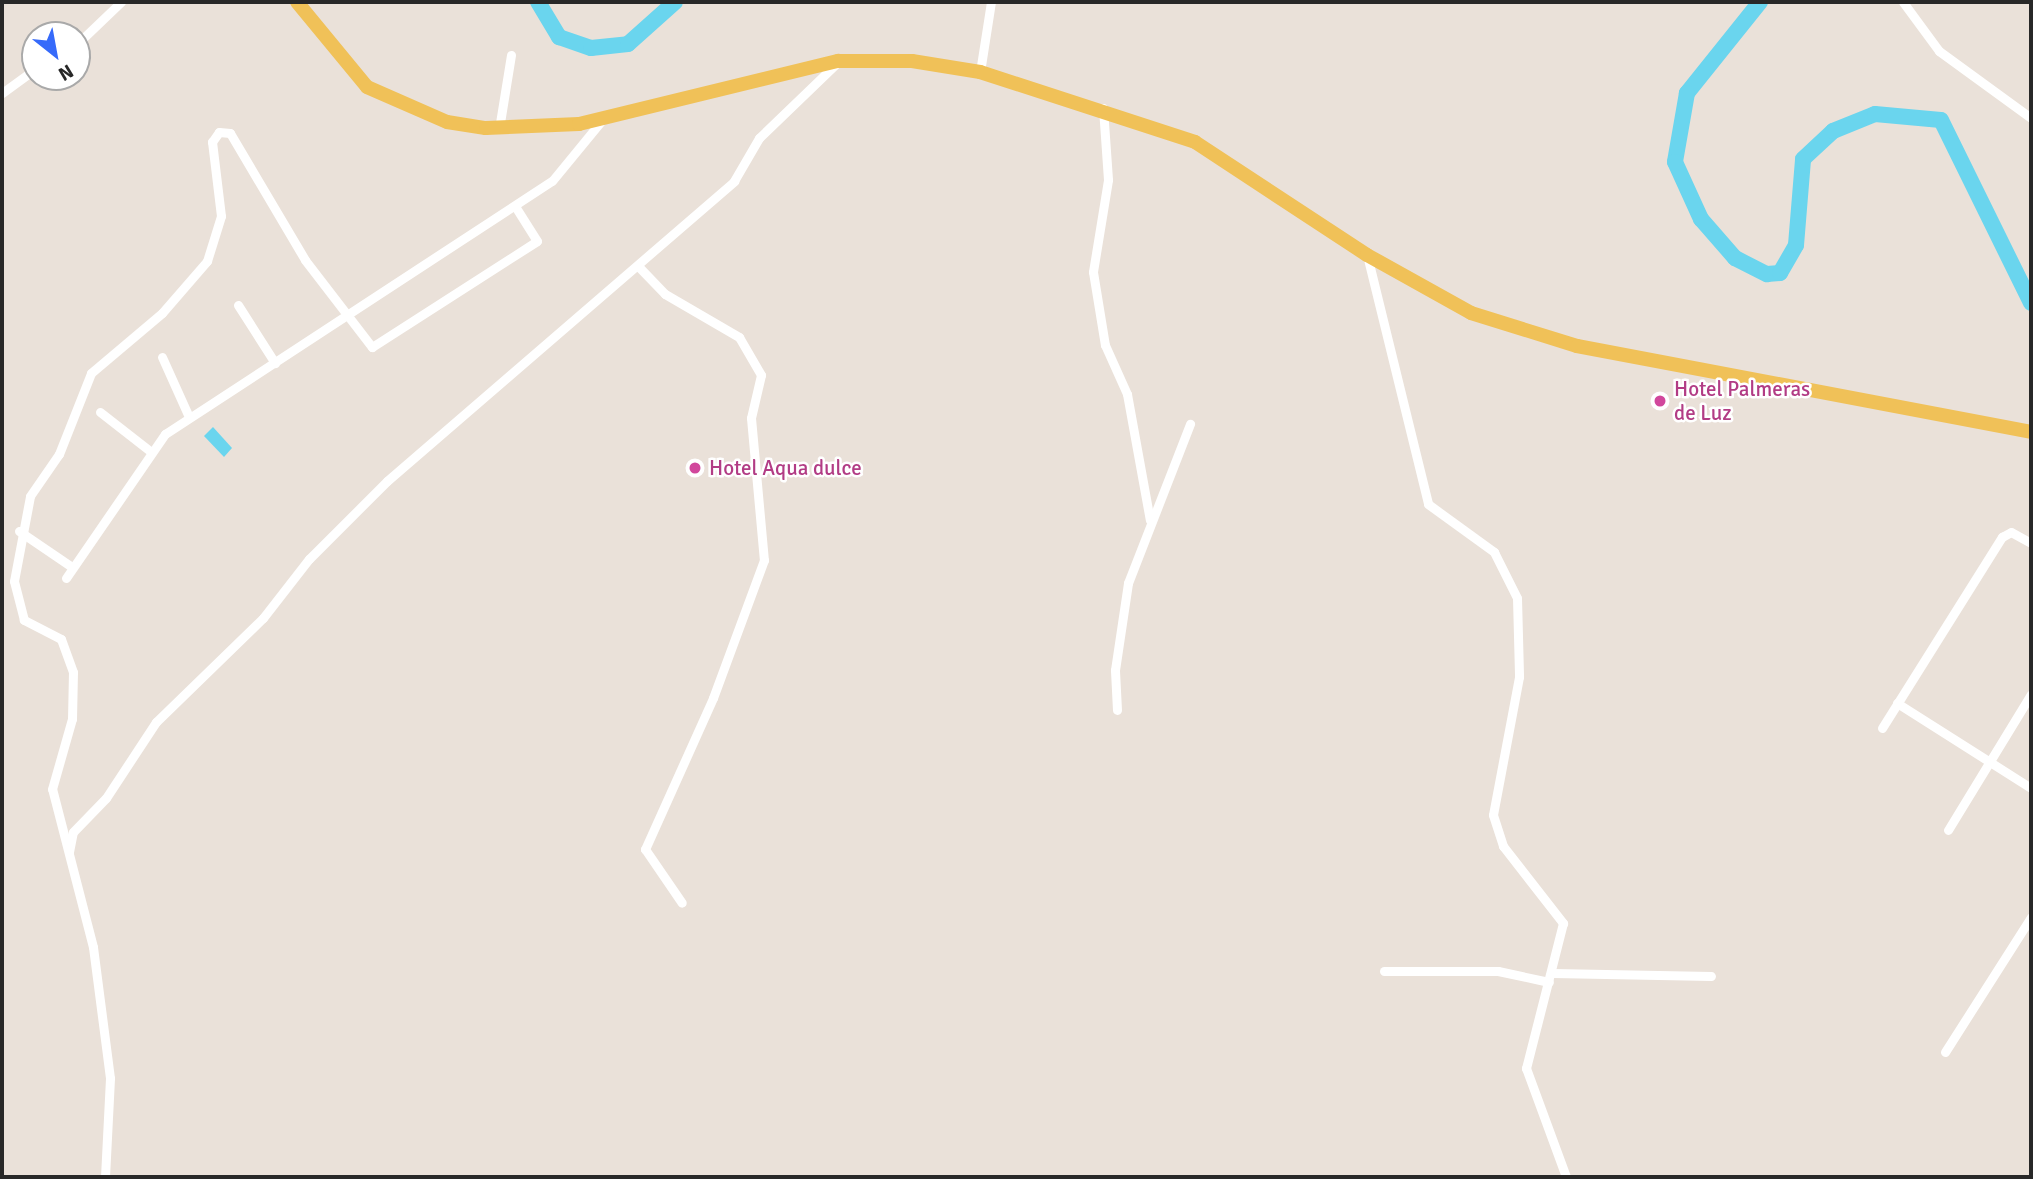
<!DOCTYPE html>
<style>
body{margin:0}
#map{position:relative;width:2033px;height:1179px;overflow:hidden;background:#eae1d9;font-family:Signika,sans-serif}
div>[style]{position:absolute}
.water>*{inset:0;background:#6ad5ee}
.river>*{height:16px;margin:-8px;padding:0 8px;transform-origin:8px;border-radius:8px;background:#6ad5ee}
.street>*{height:9px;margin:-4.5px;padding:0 4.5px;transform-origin:4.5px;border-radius:4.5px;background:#fff}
.primary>*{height:14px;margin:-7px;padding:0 7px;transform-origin:7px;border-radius:7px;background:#f0c158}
.dots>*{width:19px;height:19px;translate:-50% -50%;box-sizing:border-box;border:4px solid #fff;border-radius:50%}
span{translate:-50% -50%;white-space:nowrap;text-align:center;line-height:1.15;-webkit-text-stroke:5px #fff;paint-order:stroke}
.hotel-label{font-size:21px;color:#b23c85}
.left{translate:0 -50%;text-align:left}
.frame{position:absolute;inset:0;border:4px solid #282828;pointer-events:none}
.north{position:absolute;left:21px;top:21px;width:70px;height:70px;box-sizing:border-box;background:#fff;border:2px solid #a9a9a9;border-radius:50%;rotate:149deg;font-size:19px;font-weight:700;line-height:28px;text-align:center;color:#282828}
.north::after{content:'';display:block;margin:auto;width:24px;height:32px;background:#366afa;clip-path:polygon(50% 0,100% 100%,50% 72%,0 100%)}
</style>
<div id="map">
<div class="water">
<i style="clip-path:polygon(213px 427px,232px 448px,224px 457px,204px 436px)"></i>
</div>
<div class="river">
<i style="left:538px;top:2px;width:41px;rotate:59deg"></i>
<i style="left:559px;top:37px;width:34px;rotate:19deg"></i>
<i style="left:591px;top:48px;width:37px;rotate:-6deg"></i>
<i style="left:628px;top:44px;width:63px;rotate:-41.8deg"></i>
<i style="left:1760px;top:2px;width:117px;rotate:128.7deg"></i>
<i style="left:1687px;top:93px;width:70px;rotate:99.9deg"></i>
<i style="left:1675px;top:162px;width:63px;rotate:65.5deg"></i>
<i style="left:1701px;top:219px;width:52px;rotate:48.9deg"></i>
<i style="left:1735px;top:258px;width:36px;rotate:27deg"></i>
<i style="left:1767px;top:274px;width:13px;rotate:-4deg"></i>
<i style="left:1780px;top:273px;width:32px;rotate:-60deg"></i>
<i style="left:1796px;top:245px;width:86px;rotate:-85.3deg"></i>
<i style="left:1803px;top:159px;width:41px;rotate:-43deg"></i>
<i style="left:1833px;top:131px;width:45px;rotate:-22deg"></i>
<i style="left:1875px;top:114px;width:66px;rotate:5.2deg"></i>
<i style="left:1941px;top:120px;width:204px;rotate:63.8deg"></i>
</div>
<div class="street">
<i style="left:1903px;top:2px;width:61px;rotate:53.7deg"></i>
<i style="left:1939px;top:51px;width:114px;rotate:36.1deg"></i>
<i style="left:77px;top:44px;width:61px;rotate:-43.7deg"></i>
<i style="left:980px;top:72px;width:71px;rotate:-81.1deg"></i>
<i style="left:2px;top:93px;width:41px;rotate:-36deg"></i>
<i style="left:1103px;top:108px;width:72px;rotate:86deg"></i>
<i style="left:1108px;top:180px;width:93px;rotate:99.3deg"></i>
<i style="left:1093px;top:272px;width:74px;rotate:80.7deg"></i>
<i style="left:1105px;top:345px;width:54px;rotate:65.8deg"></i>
<i style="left:1127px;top:394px;width:128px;rotate:79.7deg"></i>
<i style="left:499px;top:129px;width:75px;rotate:-80.8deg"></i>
<i style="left:1367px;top:255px;width:256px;rotate:76.2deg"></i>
<i style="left:1428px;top:504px;width:82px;rotate:36deg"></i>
<i style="left:1494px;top:552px;width:51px;rotate:63.4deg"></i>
<i style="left:1517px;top:598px;width:79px;rotate:88.5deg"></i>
<i style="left:1519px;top:677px;width:140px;rotate:100.7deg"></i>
<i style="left:1493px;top:815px;width:33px;rotate:72deg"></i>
<i style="left:1503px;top:846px;width:98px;rotate:52.1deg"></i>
<i style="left:1563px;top:923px;width:150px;rotate:104.3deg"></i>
<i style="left:1526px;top:1068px;width:116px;rotate:69.8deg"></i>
<i style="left:638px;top:266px;width:39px;rotate:46deg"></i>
<i style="left:665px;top:294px;width:86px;rotate:30.2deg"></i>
<i style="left:739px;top:337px;width:44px;rotate:59.9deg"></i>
<i style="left:761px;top:375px;width:44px;rotate:103.1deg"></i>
<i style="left:751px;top:418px;width:143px;rotate:84.8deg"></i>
<i style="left:764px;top:560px;width:147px;rotate:110.3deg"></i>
<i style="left:713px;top:698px;width:166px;rotate:114.2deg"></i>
<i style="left:645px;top:849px;width:65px;rotate:55.6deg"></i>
<i style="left:238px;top:305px;width:69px;rotate:57.5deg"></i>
<i style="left:162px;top:357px;width:66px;rotate:65.8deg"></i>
<i style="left:100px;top:412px;width:63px;rotate:38deg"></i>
<i style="left:19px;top:531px;width:64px;rotate:34.2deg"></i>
<i style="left:66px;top:578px;width:175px;rotate:-55.5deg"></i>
<i style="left:165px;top:434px;width:462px;rotate:-33.2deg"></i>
<i style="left:552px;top:181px;width:80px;rotate:-50.6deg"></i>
<i style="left:1897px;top:703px;width:159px;rotate:32.4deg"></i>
<i style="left:1117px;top:710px;width:40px;rotate:-92.9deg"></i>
<i style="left:1115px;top:670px;width:88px;rotate:-81.5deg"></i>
<i style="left:1128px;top:583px;width:171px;rotate:-68.7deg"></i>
<i style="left:1882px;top:728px;width:226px;rotate:-57.9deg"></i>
<i style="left:2002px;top:537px;width:10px;rotate:-29deg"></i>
<i style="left:2011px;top:532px;width:23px;rotate:29deg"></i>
<i style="left:1948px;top:830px;width:159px;rotate:-58.6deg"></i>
<i style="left:69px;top:852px;width:20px;rotate:-79deg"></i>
<i style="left:73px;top:832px;width:47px;rotate:-45.9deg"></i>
<i style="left:106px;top:798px;width:91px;rotate:-56.7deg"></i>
<i style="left:156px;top:722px;width:149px;rotate:-44.2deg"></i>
<i style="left:263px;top:618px;width:75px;rotate:-52.1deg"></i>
<i style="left:309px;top:559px;width:110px;rotate:-45deg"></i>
<i style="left:387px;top:481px;width:459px;rotate:-40.8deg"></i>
<i style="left:734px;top:181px;width:50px;rotate:-59.8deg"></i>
<i style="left:759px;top:138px;width:107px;rotate:-43.9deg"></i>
<i style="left:1384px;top:971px;width:114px"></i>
<i style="left:1498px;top:971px;width:52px;rotate:12.2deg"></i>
<i style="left:1553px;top:973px;width:158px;rotate:1.1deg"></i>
<i style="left:1945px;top:1052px;width:160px;rotate:-57.5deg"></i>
<i style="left:105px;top:1177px;width:99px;rotate:-87.1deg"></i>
<i style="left:110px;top:1078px;width:132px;rotate:-97.4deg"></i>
<i style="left:93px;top:947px;width:163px;rotate:-104.5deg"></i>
<i style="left:52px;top:789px;width:73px;rotate:-74.1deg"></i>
<i style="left:72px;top:719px;width:47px;rotate:-88.8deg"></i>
<i style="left:73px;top:672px;width:35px;rotate:-110deg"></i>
<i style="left:61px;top:639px;width:42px;rotate:-152.8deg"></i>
<i style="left:24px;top:620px;width:40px;rotate:-104.4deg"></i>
<i style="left:14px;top:581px;width:86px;rotate:-79.3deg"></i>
<i style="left:30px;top:496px;width:51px;rotate:-55.4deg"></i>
<i style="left:59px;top:454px;width:87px;rotate:-68.4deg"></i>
<i style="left:91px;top:373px;width:93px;rotate:-40.2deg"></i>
<i style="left:162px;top:313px;width:69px;rotate:-49.1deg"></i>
<i style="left:207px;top:261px;width:47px;rotate:-72.7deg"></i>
<i style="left:221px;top:216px;width:75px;rotate:-96.9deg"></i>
<i style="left:212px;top:142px;width:12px;rotate:-55deg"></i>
<i style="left:219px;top:132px;width:11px;rotate:5deg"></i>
<i style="left:230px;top:133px;width:147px;rotate:59.4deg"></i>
<i style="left:305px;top:260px;width:110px;rotate:52.4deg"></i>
<i style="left:372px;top:347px;width:196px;rotate:-32.7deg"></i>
<i style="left:537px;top:241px;width:41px;rotate:-122.2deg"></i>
</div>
<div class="primary">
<i style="left:297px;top:2px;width:110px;rotate:50.5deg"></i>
<i style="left:367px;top:87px;width:87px;rotate:23.6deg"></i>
<i style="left:447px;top:122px;width:39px;rotate:9deg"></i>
<i style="left:486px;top:128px;width:93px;rotate:-2.5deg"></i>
<i style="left:579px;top:124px;width:267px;rotate:-13.7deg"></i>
<i style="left:838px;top:61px;width:74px"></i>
<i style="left:912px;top:61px;width:69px;rotate:9.2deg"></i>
<i style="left:980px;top:72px;width:226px;rotate:18deg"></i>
<i style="left:1195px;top:142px;width:206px;rotate:33.3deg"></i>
<i style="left:1367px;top:255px;width:119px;rotate:29.1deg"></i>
<i style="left:1471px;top:313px;width:111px;rotate:17.3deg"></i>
<i style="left:1577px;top:346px;width:462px;rotate:10.7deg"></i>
</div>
<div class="dots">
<i style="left:1660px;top:401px;background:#d1479c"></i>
<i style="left:695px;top:468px;background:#d1479c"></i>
</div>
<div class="hotel-label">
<span class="left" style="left:1674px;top:401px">Hotel Palmeras<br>de Luz</span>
<span class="left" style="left:709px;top:468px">Hotel Aqua dulce</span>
</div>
<div class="frame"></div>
<div class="north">N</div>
</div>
